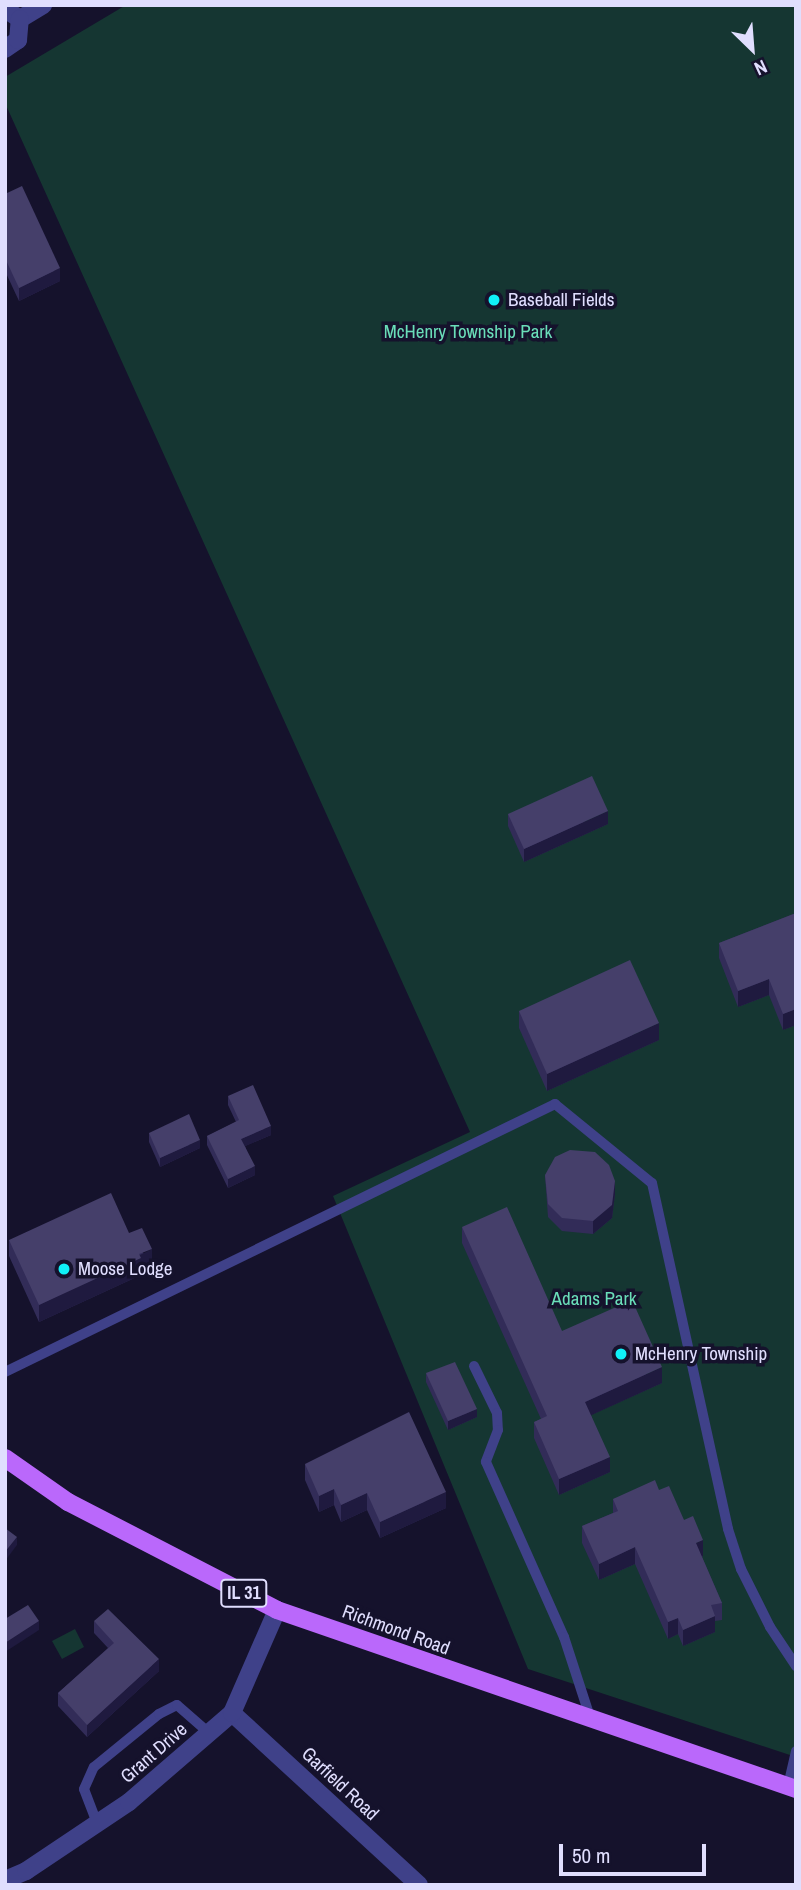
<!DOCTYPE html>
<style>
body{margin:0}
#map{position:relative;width:801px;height:1890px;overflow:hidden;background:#15122c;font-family:"Archivo Narrow",sans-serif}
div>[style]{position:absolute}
.green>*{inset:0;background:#153632}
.service>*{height:10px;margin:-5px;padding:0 5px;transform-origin:5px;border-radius:5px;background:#3f4189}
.minor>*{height:18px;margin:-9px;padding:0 9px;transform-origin:9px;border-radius:9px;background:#3f4189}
.primary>*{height:18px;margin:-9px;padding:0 9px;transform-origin:9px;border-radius:9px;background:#ba68fb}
.wall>*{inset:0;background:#322c58}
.shaded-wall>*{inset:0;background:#1f1a3f}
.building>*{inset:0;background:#453f6a}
.dots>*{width:19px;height:19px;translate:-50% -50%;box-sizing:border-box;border:4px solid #15122c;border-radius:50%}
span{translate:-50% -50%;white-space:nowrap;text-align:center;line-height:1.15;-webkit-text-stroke:7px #15122c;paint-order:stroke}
.shield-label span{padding:2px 5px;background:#15122c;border:2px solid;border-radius:5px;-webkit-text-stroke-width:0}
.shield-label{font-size:18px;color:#e0defe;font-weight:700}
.poi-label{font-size:19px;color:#e0defe}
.left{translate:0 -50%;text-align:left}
.park-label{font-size:19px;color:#6adeb9}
.street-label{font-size:19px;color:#e0defe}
.frame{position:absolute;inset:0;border:7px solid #e0defe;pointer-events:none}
.north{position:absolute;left:717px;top:14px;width:70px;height:70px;-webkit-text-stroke:5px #15122c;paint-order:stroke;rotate:155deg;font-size:19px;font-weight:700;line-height:28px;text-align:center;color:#e0defe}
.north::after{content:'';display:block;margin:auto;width:24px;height:32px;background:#e0defe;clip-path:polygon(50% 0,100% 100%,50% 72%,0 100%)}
.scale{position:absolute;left:559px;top:1844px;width:147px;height:32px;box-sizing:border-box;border:4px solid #e0defe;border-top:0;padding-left:9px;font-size:21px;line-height:24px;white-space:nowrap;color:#e0defe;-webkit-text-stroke:5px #15122c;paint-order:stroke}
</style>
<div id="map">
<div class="green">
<i style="clip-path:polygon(126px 5px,796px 5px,796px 1757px,528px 1669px,333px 1196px,470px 1132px,5px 103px,5px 77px)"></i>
<i style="clip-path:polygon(75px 1629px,84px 1647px,62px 1659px,52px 1641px)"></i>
</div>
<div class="service">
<i style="left:474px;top:1366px;width:52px;rotate:63.9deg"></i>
<i style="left:497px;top:1413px;width:17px;rotate:87deg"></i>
<i style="left:498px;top:1430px;width:34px;rotate:111deg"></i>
<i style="left:486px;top:1462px;width:192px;rotate:66deg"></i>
<i style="left:564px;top:1637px;width:87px;rotate:72deg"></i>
<i style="left:5px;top:1372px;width:612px;rotate:-25.98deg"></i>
<i style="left:555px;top:1104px;width:125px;rotate:39.2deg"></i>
<i style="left:652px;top:1183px;width:354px;rotate:77.6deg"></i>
<i style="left:728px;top:1529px;width:42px;rotate:72deg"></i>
<i style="left:741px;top:1569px;width:65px;rotate:63.4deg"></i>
<i style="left:770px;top:1627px;width:47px;rotate:56.3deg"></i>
<i style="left:788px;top:1786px;width:36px;rotate:-77deg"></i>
<i style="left:97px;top:1823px;width:36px;rotate:-111deg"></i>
<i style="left:84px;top:1789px;width:24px;rotate:-66deg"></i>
<i style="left:94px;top:1767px;width:84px;rotate:-39.2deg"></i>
<i style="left:159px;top:1714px;width:20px;rotate:-27deg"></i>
<i style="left:177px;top:1705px;width:43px;rotate:41.2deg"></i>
</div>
<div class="minor">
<i style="left:5px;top:9px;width:18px;rotate:34deg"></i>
<i style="left:20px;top:19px;width:27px;rotate:-31deg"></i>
<i style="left:5px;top:49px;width:16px;rotate:-35deg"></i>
<i style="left:18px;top:40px;width:21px;rotate:-85deg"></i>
<i style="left:232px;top:1713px;width:254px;rotate:42.6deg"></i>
<i style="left:5px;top:1880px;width:23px;rotate:-23deg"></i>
<i style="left:26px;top:1871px;width:124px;rotate:-33.8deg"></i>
<i style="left:129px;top:1802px;width:136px;rotate:-40.8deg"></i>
<i style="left:232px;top:1713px;width:112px;rotate:-66.4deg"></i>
</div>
<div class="primary">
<i style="left:5px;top:1458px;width:77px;rotate:34.9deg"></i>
<i style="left:68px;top:1502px;width:235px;rotate:27.3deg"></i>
<i style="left:277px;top:1610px;width:549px;rotate:19.03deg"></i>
</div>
<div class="wall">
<i style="clip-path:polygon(5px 194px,60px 281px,19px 301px,5px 271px)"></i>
<i style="clip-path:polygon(508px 814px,608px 824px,524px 862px,508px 826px)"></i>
<i style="clip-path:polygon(796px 913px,796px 1025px,783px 1030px,769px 995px,738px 1007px,719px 958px,719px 943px)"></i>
<i style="clip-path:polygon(519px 1011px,659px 1040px,547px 1091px,519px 1028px)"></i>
<i style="clip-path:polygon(228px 1096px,271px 1135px,245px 1146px,255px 1175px,228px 1188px,207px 1145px,207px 1136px,236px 1122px,228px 1105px)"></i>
<i style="clip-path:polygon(149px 1133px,200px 1148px,160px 1167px,149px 1142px)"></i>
<i style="clip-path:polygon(545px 1175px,615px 1194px,612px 1218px,593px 1234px,562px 1231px,548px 1217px)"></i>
<i style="clip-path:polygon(462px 1227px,562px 1331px,662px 1383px,591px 1415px,610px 1472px,559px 1495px,534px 1438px,534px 1422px,541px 1419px,462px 1243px)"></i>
<i style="clip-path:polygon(129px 1233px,152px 1265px,141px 1270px,141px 1275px,39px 1322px,9px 1256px,9px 1240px)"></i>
<i style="clip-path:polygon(426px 1373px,477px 1417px,448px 1430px,426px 1382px)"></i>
<i style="clip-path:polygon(305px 1464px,446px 1508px,380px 1538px,367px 1510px,341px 1522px,334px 1505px,319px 1512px,305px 1480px)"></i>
<i style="clip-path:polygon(659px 1490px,684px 1520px,703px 1556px,702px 1557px,722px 1603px,722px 1620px,715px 1621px,715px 1632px,683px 1646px,678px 1634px,668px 1639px,635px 1564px,599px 1580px,582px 1543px,582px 1526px,613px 1513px,613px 1499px)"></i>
<i style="clip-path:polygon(94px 1621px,159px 1671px,87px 1737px,58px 1706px,58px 1693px,108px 1648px,94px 1633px)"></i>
</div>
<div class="shaded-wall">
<i style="clip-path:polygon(60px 268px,60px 281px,19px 301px,19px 288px)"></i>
<i style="clip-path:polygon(608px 811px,608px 824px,524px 862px,524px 849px)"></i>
<i style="clip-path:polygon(769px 979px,769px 995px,738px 1007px,738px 991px)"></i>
<i style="clip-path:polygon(796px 1009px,796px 1025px,783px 1030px,783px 1014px)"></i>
<i style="clip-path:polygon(659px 1023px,659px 1040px,547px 1091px,547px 1074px)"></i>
<i style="clip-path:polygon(271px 1126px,271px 1135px,241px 1148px,241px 1139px)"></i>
<i style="clip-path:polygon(200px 1140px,200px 1148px,160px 1167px,160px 1158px)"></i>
<i style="clip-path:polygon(255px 1166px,255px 1175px,228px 1188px,228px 1179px)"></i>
<i style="clip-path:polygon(615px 1181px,615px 1194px,612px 1218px,593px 1234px,593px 1221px)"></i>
<i style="clip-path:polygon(152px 1249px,152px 1265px,141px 1270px,141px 1275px,39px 1322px,39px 1305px)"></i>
<i style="clip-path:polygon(662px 1367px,662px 1383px,585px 1418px,585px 1402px)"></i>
<i style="clip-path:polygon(477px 1409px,477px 1417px,448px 1430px,448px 1421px)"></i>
<i style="clip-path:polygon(610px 1457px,610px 1472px,559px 1495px,559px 1479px)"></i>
<i style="clip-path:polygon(334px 1489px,334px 1505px,319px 1512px,319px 1496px)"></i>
<i style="clip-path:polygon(446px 1492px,446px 1508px,380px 1538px,380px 1522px)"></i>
<i style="clip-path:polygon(367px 1493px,367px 1510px,341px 1522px,341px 1505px)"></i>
<i style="clip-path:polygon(17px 1537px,17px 1545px,5px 1561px,5px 1552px)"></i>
<i style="clip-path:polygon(703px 1540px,703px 1556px,696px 1560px,696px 1543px)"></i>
<i style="clip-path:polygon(635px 1547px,635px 1564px,599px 1580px,599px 1564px)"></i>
<i style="clip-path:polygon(715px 1616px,715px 1632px,683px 1646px,683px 1630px)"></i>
<i style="clip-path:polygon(678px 1618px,678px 1634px,668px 1639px,668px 1622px)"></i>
<i style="clip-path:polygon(39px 1621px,39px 1630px,5px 1652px,5px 1643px)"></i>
<i style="clip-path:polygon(159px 1659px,159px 1671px,87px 1737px,87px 1725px)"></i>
</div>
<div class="building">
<i style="clip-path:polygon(22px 186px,60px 268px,19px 288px,5px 258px,5px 194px)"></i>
<i style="clip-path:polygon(592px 776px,608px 811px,524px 849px,508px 814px)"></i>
<i style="clip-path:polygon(796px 913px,796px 1009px,783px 1014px,769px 979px,738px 991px,719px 943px)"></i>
<i style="clip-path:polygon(630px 960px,659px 1023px,547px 1074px,519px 1011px)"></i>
<i style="clip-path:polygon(253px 1085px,271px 1126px,241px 1139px,255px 1166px,228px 1179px,207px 1136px,239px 1120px,228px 1096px)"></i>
<i style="clip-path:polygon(189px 1114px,200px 1140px,160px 1158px,149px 1133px)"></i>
<i style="clip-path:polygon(570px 1150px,595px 1152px,609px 1165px,615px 1181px,612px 1205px,593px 1221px,562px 1218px,548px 1204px,545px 1175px,555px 1157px)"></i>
<i style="clip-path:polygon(111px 1193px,129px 1233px,142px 1228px,152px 1249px,139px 1254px,141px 1258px,39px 1305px,9px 1240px)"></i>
<i style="clip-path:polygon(507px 1207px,562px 1331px,632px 1300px,662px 1367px,585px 1402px,610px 1457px,559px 1479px,534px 1422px,547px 1416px,462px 1227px)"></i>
<i style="clip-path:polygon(455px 1362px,477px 1409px,448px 1421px,426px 1373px)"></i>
<i style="clip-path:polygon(409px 1412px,446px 1492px,380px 1522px,367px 1493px,341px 1505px,334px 1489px,319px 1496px,305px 1464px)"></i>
<i style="clip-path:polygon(655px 1480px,659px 1490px,669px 1486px,684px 1520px,693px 1516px,703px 1540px,696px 1543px,722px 1603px,711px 1605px,715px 1616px,683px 1630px,678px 1618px,668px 1622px,635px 1547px,599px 1564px,582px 1526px,618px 1511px,613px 1499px)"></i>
<i style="clip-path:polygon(5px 1528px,17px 1537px,5px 1552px)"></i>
<i style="clip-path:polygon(28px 1605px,39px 1621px,5px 1643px,5px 1619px)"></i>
<i style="clip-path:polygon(108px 1609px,159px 1659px,87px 1725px,58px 1693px,114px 1643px,94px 1621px)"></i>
</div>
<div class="dots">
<i style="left:494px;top:300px;background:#10f0f8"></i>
<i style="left:64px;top:1269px;background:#10f0f8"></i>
<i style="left:621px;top:1354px;background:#10f0f8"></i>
</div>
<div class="shield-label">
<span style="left:244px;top:1593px">IL 31</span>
</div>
<div class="poi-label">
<span class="left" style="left:508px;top:300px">Baseball Fields</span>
<span class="left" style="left:78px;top:1269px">Moose Lodge</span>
<span class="left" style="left:635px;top:1354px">McHenry Township</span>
</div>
<div class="park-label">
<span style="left:468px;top:332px">McHenry Township Park</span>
<span style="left:594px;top:1299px">Adams Park</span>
</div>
<div class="street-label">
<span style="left:396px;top:1630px;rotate:20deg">Richmond Road</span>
<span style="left:154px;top:1753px;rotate:-41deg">Grant Drive</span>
<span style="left:340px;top:1784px;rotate:43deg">Garfield Road</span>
</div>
<div class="frame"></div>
<div class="north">N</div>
<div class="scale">50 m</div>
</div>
